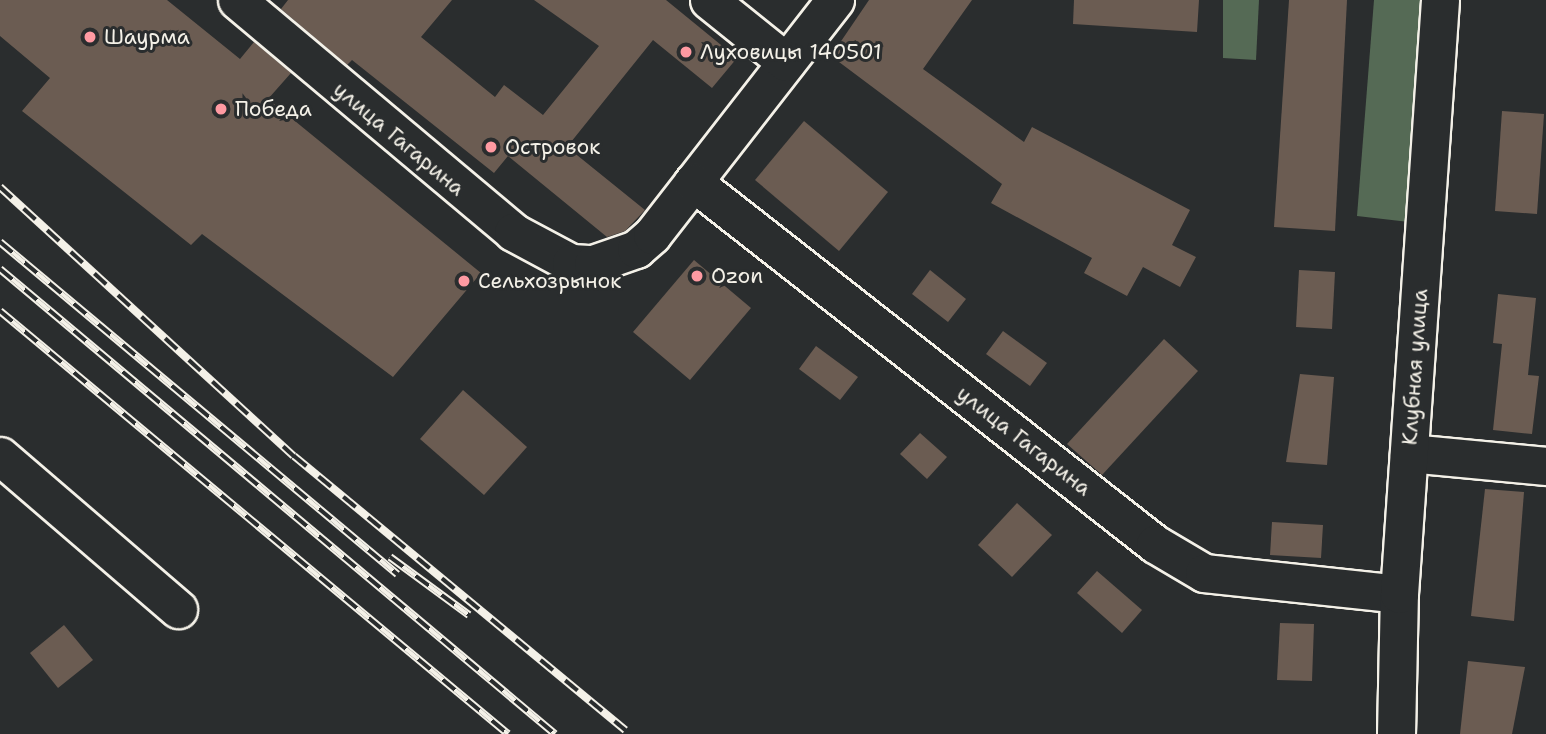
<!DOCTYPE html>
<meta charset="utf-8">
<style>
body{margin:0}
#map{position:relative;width:1546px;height:734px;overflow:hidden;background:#2a2d2e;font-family:"Shantell Sans",sans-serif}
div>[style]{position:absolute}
.green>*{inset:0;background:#556a55}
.building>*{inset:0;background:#6b5c52}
.roads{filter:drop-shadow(2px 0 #f4f1e8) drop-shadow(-2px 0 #f4f1e8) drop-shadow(0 2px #f4f1e8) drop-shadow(0 -2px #f4f1e8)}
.minor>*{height:37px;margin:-18.5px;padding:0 18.5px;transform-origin:18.5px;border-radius:18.5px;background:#2a2d2e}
.rail>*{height:8px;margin-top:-4px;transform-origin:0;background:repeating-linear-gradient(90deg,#2a2d2e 0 16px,#f4f1e8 0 32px);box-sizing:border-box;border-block:2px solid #f4f1e8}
.dots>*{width:19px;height:19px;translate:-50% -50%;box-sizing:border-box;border:4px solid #2a2d2e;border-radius:50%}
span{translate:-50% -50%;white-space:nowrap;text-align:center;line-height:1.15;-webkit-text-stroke:6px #2a2d2e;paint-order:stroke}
.poi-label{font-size:21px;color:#f4f1e8}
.left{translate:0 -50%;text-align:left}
.street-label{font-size:21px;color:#f4f1e8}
</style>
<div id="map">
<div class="green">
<i style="clip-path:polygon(1223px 0,1259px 0,1256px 60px,1223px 58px)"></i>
<i style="clip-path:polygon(1374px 0,1430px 0,1409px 222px,1357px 216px)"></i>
</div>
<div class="building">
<i style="clip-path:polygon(0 0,167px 0,240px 59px,254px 42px,291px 73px,268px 99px,481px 273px,393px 377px,202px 234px,191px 245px,22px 111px,50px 78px,0 36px)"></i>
<i style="clip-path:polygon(288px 0,452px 0,421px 37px,495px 97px,504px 85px,543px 115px,599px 46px,534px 0,666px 0,737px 58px,712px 88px,653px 40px,567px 147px,645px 210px,625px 231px,607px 237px,508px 156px,494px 173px,352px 60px,347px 65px,281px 9px)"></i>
<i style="clip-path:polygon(869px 0,972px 0,923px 69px,1024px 142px,1032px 127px,1190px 210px,1172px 245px,1196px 257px,1180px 287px,1143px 267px,1127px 296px,1084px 273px,1092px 258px,991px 203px,1002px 184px,831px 56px)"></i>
<i style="clip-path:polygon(1074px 0,1199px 0,1197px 32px,1073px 24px)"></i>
<i style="clip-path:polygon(1289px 0,1347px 0,1335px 231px,1274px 227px)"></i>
<i style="clip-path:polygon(1502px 111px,1544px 114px,1537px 214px,1495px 211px)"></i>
<i style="clip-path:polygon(804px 121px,888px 192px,839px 251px,755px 180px)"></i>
<i style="clip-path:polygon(694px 260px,751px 308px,690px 380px,633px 332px)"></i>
<i style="clip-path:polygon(930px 270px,966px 299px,948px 322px,912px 294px)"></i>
<i style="clip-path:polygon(1299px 270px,1335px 272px,1332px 329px,1296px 327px)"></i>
<i style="clip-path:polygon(1498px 294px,1536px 298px,1528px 375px,1539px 376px,1532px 434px,1493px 430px,1502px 344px,1493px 343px)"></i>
<i style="clip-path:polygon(1003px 331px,1047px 363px,1030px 386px,986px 354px)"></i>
<i style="clip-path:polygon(1164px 339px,1198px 371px,1102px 475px,1067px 444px)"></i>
<i style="clip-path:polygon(816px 346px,858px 377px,840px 400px,799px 369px)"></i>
<i style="clip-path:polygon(1300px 374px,1334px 377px,1327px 465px,1286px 462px)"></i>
<i style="clip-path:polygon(463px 390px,527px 447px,484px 495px,420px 439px)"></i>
<i style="clip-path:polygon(920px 433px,947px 457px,927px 479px,900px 454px)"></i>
<i style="clip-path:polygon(1485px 489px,1524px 492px,1514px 621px,1471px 616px)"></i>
<i style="clip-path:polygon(1017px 503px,1052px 535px,1012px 577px,978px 545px)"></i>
<i style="clip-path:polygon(1272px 522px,1323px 525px,1321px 558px,1270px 555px)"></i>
<i style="clip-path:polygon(1097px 571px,1142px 610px,1122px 633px,1077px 593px)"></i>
<i style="clip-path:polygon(1280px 623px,1314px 624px,1312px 681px,1277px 680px)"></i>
<i style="clip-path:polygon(64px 625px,93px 660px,58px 688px,30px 653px)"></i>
<i style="clip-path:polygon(1468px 661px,1525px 667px,1512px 734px,1460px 734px)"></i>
</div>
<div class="roads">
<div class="minor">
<i style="left:237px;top:0;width:361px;rotate:40deg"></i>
<i style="left:513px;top:232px;width:66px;rotate:28.1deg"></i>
<i style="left:571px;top:263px;width:22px;rotate:3deg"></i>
<i style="left:593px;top:264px;width:46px;rotate:-19.2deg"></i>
<i style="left:636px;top:249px;width:21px;rotate:-41deg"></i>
<i style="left:652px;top:235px;width:298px;rotate:-52.1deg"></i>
<i style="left:709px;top:0;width:99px;rotate:38.8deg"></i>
<i style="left:693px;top:182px;width:587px;rotate:38.08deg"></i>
<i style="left:1155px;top:544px;width:57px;rotate:30.6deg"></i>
<i style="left:1204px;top:573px;width:196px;rotate:6.1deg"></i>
<i style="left:1409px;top:453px;width:138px;rotate:5.4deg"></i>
<i style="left:0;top:456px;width:235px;rotate:40.7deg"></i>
<i style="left:1396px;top:734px;width:140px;rotate:-88.8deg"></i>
<i style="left:1399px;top:594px;width:595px;rotate:-86.05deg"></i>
</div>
</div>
<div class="rail">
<i style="left:0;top:187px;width:398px;rotate:42.5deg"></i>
<i style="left:294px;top:456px;width:430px;rotate:39.6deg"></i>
<i style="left:0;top:242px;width:518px;rotate:39.9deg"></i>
<i style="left:0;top:269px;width:724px;rotate:39.96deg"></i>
<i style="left:0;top:311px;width:661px;rotate:39.78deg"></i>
<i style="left:390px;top:557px;width:98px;rotate:36.3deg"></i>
</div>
<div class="dots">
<i style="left:90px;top:37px;background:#ff9aa2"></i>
<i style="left:686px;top:52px;background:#ff9aa2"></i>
<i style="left:221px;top:109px;background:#ff9aa2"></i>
<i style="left:491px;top:147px;background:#ff9aa2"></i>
<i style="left:697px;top:276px;background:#ff9aa2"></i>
<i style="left:464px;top:281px;background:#ff9aa2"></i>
</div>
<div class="poi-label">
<span class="left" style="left:104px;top:37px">Шаурма</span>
<span class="left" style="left:700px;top:52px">Луховицы 140501</span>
<span class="left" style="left:235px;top:109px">Победа</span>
<span class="left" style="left:505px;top:147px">Островок</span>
<span class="left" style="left:711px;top:276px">Ozon</span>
<span class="left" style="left:478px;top:281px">Сельхозрынок</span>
</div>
<div class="street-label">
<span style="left:399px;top:139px;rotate:40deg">улица Гагарина</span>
<span style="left:1415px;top:367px;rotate:-86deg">Клубная улица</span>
<span style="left:1024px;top:441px;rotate:38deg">улица Гагарина</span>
</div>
</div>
